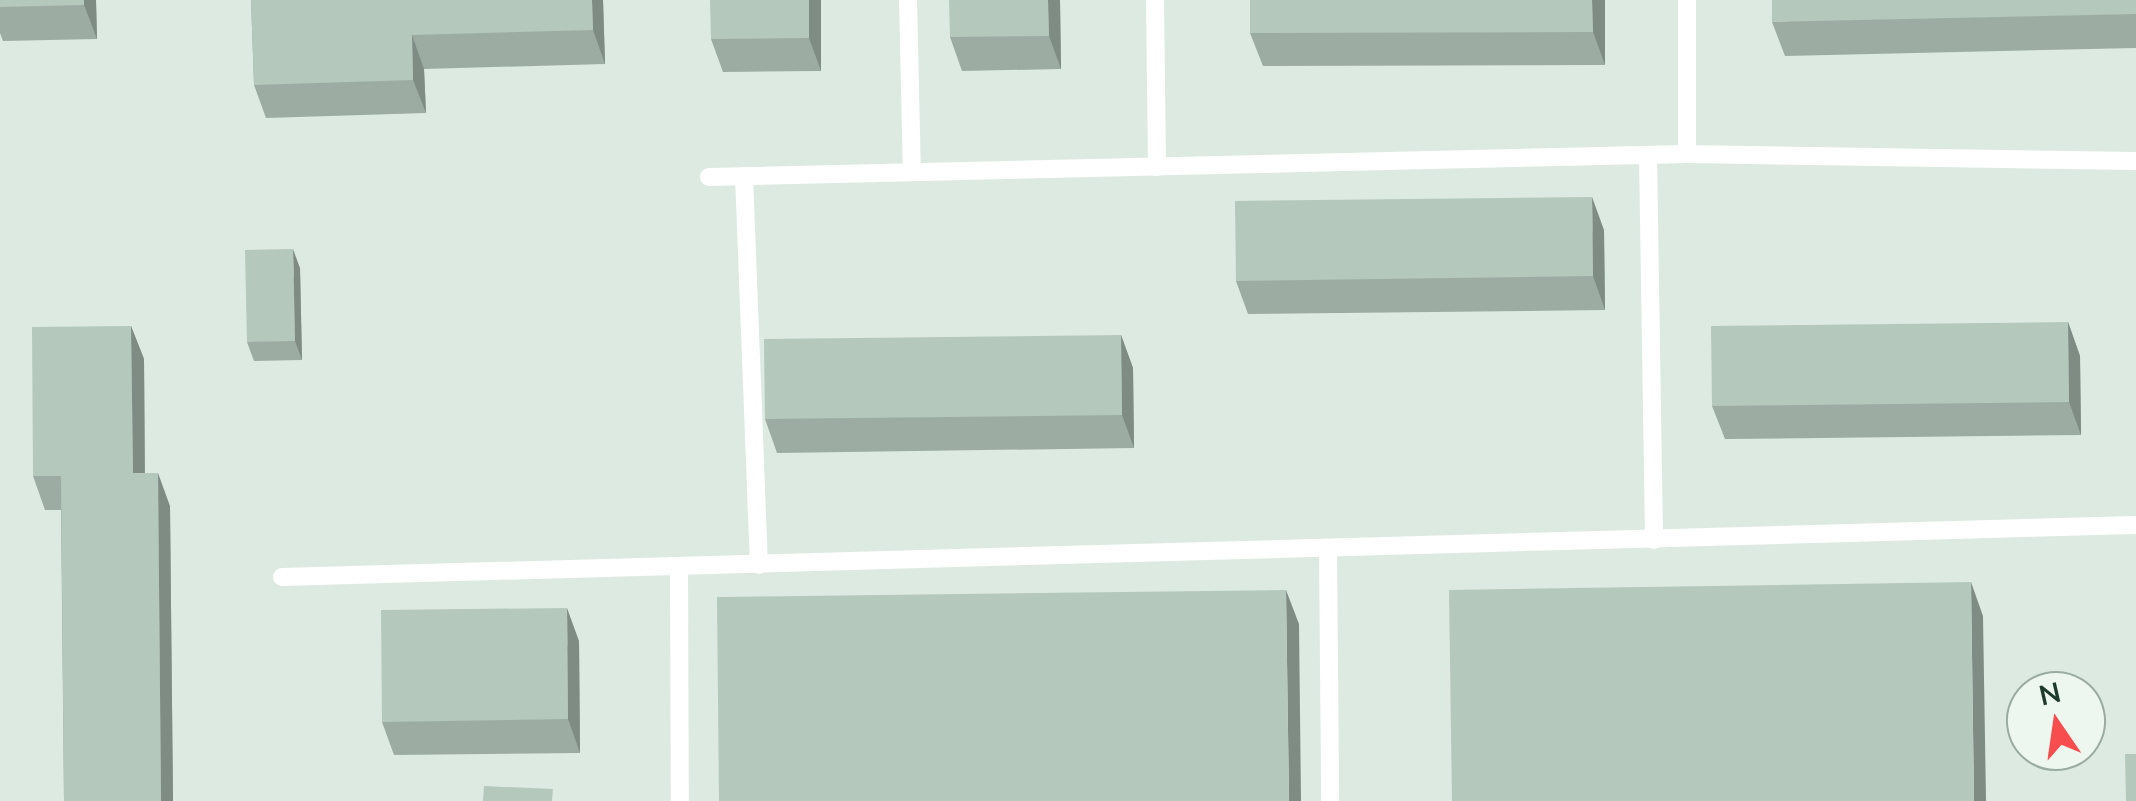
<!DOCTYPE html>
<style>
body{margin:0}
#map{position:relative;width:2136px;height:801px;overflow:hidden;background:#ddeae1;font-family:Mulish,sans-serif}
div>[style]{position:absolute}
.service>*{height:18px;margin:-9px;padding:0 9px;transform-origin:9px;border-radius:9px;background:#fff}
.wall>*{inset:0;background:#9caca2}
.shaded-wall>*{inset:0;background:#7f8c84}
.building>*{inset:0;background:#b5c8bc}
span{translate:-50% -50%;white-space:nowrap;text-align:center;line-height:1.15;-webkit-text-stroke:9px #edf7f0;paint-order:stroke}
.north{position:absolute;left:2006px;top:671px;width:100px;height:100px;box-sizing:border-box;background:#edf7f0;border:2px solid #9aaba1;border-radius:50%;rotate:347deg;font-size:28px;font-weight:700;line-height:40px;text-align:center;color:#1e3a2b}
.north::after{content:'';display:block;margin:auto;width:35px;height:45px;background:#f84d4e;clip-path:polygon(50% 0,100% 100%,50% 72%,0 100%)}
</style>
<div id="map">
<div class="service">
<i style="left:908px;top:0;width:172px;rotate:88.7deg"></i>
<i style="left:1155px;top:0;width:167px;rotate:89.3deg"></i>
<i style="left:1687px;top:154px;width:154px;rotate:-90deg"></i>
<i style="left:1648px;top:155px;width:385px;rotate:89.1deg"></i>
<i style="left:744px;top:176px;width:389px;rotate:87.8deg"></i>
<i style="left:709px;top:177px;width:978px;rotate:-1.35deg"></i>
<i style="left:1687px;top:154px;width:449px;rotate:0.9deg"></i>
<i style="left:1328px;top:551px;width:250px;rotate:89.5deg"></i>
<i style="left:679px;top:567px;width:234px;rotate:89.8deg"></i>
<i style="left:282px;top:577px;width:1855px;rotate:-1.61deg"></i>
</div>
<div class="wall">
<i style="clip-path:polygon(0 0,96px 0,97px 39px,3px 41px,0 33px)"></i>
<i style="clip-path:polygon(251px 0,603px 0,605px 64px,424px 69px,426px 113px,266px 118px,254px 85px)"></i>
<i style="clip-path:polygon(821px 0,821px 71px,723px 72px,711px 39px)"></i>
<i style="clip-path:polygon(1060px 0,1061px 69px,962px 71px,950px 37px)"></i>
<i style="clip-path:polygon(1605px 0,1605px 65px,1263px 66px,1250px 33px)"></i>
<i style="clip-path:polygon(2136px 0,2136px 48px,1785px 56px,1772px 22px)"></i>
<i style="clip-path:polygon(1604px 230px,1605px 310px,1248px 314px,1236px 281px)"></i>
<i style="clip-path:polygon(300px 268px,302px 360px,254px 361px,247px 342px)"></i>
<i style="clip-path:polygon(2068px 322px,2080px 356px,2081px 435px,1725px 439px,1712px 406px)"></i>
<i style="clip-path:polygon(131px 326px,144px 359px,145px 473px,170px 506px,173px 801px,64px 801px,61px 510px,45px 510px,33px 476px)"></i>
<i style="clip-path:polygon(1121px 335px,1133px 368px,1134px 448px,777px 453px,765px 419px)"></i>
<i style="clip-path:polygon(579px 641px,580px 753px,394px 755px,382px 722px)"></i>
</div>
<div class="shaded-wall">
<i style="clip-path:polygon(84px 0,96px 0,97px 39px,84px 5px)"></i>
<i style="clip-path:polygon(592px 0,603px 0,605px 64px,593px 30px)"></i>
<i style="clip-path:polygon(809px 0,821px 0,821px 71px,809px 38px)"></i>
<i style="clip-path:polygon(1048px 0,1060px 0,1061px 69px,1049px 36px)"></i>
<i style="clip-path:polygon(1592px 0,1605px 0,1605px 65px,1593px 32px)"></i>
<i style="clip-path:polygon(412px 35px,424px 69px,426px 113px,413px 80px)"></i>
<i style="clip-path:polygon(1592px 197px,1604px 230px,1605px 310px,1593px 276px)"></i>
<i style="clip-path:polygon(293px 249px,300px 268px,302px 360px,295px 341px)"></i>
<i style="clip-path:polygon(2068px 322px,2080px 356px,2081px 435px,2069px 402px)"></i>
<i style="clip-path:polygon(131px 326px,144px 359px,145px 506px,133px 473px)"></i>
<i style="clip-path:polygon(1121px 335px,1133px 368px,1134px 448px,1122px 415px)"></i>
<i style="clip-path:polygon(158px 473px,170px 506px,173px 801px,161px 801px)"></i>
<i style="clip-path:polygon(1971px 582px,1983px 616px,1986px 801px,1974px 801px)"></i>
<i style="clip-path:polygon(1286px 590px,1299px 624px,1301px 801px,1289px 801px)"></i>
<i style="clip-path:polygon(567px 608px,579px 641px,580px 753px,568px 719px)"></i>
</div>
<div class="building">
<i style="clip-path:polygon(0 0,84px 0,84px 5px,0 7px)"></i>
<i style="clip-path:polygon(251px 0,592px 0,593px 30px,412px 35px,413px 80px,254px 85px)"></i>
<i style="clip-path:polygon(710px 0,809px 0,809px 38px,711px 39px)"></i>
<i style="clip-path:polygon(949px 0,1048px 0,1049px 36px,950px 37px)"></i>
<i style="clip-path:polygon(1250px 0,1592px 0,1593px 32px,1250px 33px)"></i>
<i style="clip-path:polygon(1772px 0,2136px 0,2136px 14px,1772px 22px)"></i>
<i style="clip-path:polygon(1592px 197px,1593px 276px,1236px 281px,1235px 201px)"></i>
<i style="clip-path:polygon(293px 249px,295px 341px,247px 342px,245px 250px)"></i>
<i style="clip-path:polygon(2068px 322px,2069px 402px,1712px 406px,1711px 326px)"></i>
<i style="clip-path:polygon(131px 326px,133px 473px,158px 473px,161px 801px,64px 801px,61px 476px,33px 476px,32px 327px)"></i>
<i style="clip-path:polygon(1121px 335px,1122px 415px,765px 419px,764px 339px)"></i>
<i style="clip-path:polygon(1971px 582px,1974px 801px,1452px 801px,1449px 590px)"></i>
<i style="clip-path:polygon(1286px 590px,1289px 801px,719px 801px,717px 597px)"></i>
<i style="clip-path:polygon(567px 608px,568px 719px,382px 722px,381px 610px)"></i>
<i style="clip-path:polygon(2125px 754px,2136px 754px,2136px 801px,2126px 801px)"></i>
<i style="clip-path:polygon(484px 786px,553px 789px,552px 801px,483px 801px)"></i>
</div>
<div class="north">N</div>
</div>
